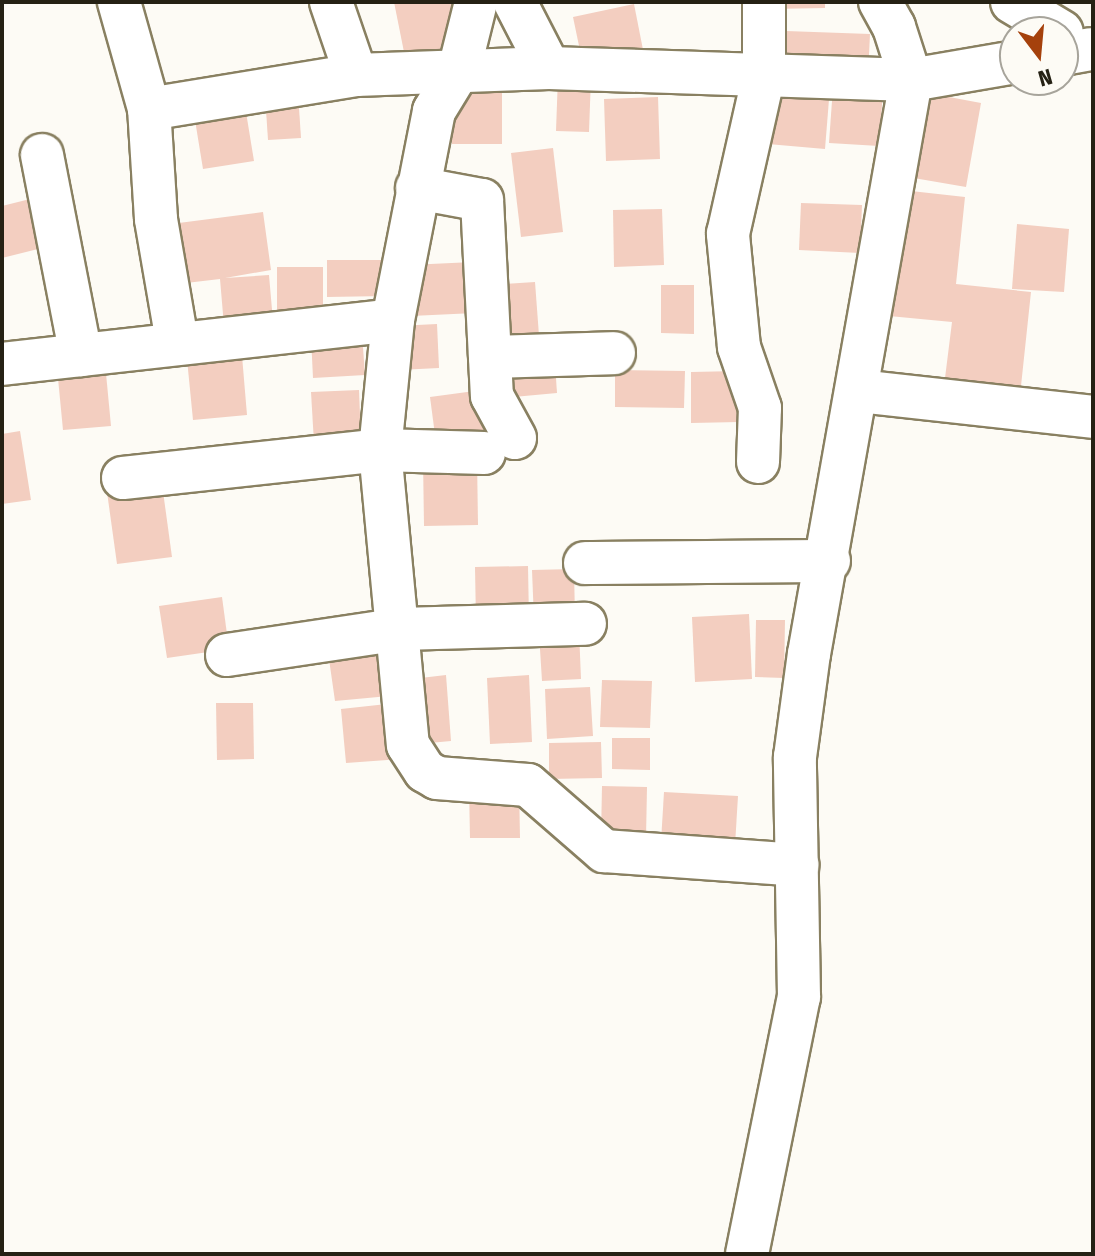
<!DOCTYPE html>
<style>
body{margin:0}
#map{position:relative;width:1095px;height:1256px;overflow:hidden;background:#fdfbf5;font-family:"Fira Sans Condensed",sans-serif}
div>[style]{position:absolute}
.building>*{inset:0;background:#f3cec0}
.roads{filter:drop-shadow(2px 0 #898061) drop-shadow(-2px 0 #898061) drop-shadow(0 2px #898061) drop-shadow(0 -2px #898061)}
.minor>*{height:42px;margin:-21px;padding:0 21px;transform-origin:21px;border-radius:21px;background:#fff}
span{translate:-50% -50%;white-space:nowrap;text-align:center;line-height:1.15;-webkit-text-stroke:7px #fdfbf5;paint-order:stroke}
.frame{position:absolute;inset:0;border:4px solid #252114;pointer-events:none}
.north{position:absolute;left:999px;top:16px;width:80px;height:80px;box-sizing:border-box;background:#fdfbf5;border:2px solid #a7a49b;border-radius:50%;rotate:164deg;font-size:22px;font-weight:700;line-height:32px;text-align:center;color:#252114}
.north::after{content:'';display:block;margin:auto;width:28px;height:36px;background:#a5410c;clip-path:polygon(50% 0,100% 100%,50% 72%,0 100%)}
</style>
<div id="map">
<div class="building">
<i style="clip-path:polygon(394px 2px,457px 2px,453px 52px,405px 57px)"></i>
<i style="clip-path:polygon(771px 2px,825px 2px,825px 8px,771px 9px)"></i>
<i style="clip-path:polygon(634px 4px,646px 65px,583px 65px,573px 17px)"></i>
<i style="clip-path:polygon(786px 31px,870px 34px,868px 75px,784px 71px)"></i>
<i style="clip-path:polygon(558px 76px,591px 77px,589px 132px,556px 131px)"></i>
<i style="clip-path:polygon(761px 81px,830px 87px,825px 149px,756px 143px)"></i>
<i style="clip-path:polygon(833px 87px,883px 91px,879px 146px,829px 143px)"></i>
<i style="clip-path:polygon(917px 91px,981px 103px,966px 187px,902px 176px)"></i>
<i style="clip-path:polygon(298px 93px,301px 138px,268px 140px,265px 95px)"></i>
<i style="clip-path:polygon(451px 93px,502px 93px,502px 144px,452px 144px)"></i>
<i style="clip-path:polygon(658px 97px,660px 159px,606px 161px,604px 99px)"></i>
<i style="clip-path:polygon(245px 106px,254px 161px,203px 169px,194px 114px)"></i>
<i style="clip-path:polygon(553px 148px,563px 232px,521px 237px,511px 153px)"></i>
<i style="clip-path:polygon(902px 190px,965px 197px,956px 284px,1031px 292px,1021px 386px,945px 378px,952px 322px,889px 316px)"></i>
<i style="clip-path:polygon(30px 199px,42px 248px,2px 258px,2px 206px)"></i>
<i style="clip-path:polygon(801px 203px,862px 205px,860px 253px,799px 250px)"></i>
<i style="clip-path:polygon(662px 209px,664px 265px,614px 267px,613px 210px)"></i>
<i style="clip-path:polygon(263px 212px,271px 270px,225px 278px,269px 275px,273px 321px,224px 326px,220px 279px,186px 283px,171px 224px)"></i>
<i style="clip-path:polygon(1017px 224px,1069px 229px,1064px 292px,1012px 289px)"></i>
<i style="clip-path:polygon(327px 260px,386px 260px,386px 296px,327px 297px)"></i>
<i style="clip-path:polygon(473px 262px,475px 313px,411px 316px,409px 265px)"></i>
<i style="clip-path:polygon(277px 267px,323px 267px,323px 317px,277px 317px)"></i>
<i style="clip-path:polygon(535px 282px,540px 349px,494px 352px,489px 285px)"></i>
<i style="clip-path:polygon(661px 285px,694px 285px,694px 334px,661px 333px)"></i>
<i style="clip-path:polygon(437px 324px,439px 368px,399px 370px,397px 326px)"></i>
<i style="clip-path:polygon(362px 334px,365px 375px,313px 378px,311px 337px)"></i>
<i style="clip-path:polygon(241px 344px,247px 415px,193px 420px,186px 349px)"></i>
<i style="clip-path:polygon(105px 363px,111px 426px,63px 430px,57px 368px)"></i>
<i style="clip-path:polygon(555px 364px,557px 393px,503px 398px,501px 370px)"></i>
<i style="clip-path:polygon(615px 370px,685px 371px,684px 408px,615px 407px)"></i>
<i style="clip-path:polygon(738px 371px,739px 422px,691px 423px,691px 372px)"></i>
<i style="clip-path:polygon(359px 390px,361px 441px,314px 443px,311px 392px)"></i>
<i style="clip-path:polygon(482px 390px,489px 443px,437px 450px,430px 397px)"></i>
<i style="clip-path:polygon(20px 431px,31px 500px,2px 504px,2px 434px)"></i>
<i style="clip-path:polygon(477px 457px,478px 525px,424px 526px,423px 458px)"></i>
<i style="clip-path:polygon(162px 484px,172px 557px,117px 564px,107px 492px)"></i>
<i style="clip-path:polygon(528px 566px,529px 621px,476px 622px,475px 567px)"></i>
<i style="clip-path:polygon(574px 569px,575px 619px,534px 620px,532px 570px)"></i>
<i style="clip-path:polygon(222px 597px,229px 649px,167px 658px,159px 606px)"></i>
<i style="clip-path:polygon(749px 614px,752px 679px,695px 682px,692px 617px)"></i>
<i style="clip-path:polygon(756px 620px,785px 620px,784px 678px,755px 677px)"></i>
<i style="clip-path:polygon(579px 631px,581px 679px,542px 681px,539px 633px)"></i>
<i style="clip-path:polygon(383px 645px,389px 696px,335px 701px,328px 652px)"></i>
<i style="clip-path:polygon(446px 675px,451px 741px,408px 745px,412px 679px)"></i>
<i style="clip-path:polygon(529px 675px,532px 742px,490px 744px,487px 678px)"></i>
<i style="clip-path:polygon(602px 680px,652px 681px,650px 728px,600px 727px)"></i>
<i style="clip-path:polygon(590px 687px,593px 736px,547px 739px,545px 689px)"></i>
<i style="clip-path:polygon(216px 703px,253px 703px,254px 759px,217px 760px)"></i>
<i style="clip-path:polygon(396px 703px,401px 759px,346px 763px,341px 709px)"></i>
<i style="clip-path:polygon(612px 738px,650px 738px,650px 770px,612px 769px)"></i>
<i style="clip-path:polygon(601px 742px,602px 778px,549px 779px,549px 743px)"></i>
<i style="clip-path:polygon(519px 786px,520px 838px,470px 838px,469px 787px)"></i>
<i style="clip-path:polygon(602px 786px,647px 787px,646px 838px,601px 837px)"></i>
<i style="clip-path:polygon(664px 792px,738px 796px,735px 845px,661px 842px)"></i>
</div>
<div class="roads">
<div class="minor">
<i style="left:119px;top:2px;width:111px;rotate:74.3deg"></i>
<i style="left:331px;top:2px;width:77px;rotate:71.1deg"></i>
<i style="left:476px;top:2px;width:70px;rotate:104deg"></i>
<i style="left:459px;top:70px;width:48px;rotate:121.4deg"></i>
<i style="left:434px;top:111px;width:213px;rotate:101.1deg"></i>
<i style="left:393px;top:320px;width:131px;rotate:95.7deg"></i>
<i style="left:380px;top:450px;width:296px;rotate:84.6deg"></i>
<i style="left:408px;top:745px;width:31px;rotate:57deg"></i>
<i style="left:425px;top:771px;width:14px;rotate:30deg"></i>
<i style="left:437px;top:778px;width:91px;rotate:4.4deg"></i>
<i style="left:528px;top:785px;width:101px;rotate:41deg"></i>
<i style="left:604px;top:851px;width:194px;rotate:4.1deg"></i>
<i style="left:515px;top:2px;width:74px;rotate:62.7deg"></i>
<i style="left:1012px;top:2px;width:58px;rotate:31deg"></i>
<i style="left:1063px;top:54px;width:28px;rotate:-10deg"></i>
<i style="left:42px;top:155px;width:204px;rotate:79deg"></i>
<i style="left:417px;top:188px;width:66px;rotate:10.5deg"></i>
<i style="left:482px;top:200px;width:196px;rotate:87.1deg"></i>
<i style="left:492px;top:396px;width:48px;rotate:61.3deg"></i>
<i style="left:177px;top:341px;width:124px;rotate:-99.8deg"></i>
<i style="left:156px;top:219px;width:110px;rotate:-93.6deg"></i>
<i style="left:149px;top:109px;width:210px;rotate:-9.3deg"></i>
<i style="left:356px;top:75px;width:193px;rotate:-2.1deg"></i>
<i style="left:549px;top:68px;width:362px;rotate:1.9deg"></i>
<i style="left:911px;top:80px;width:106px;rotate:-9.8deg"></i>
<i style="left:490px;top:357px;width:124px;rotate:-1.8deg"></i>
<i style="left:2px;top:364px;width:393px;rotate:-6.4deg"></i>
<i style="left:858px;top:391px;width:236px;rotate:6.3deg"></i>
<i style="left:758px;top:462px;width:54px;rotate:-87.9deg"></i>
<i style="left:760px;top:408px;width:65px;rotate:-109deg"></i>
<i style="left:739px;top:347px;width:114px;rotate:-95.6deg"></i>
<i style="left:728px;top:234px;width:164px;rotate:-77.3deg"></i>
<i style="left:764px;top:74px;width:72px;rotate:-90deg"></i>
<i style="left:123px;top:478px;width:259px;rotate:-6.2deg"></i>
<i style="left:380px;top:450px;width:104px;rotate:1.7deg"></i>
<i style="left:585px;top:563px;width:244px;rotate:-0.5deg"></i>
<i style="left:227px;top:655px;width:176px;rotate:-8.5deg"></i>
<i style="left:401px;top:629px;width:184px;rotate:-1.6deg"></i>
<i style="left:747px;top:1254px;width:262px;rotate:-78.6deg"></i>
<i style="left:799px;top:997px;width:240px;rotate:-91deg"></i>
<i style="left:795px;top:757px;width:104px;rotate:-82.3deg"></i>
<i style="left:809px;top:654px;width:583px;rotate:-79.92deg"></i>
<i style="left:911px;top:80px;width:56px;rotate:-107.8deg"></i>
<i style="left:894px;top:27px;width:29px;rotate:-119deg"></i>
</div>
</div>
<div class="frame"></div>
<div class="north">N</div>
</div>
